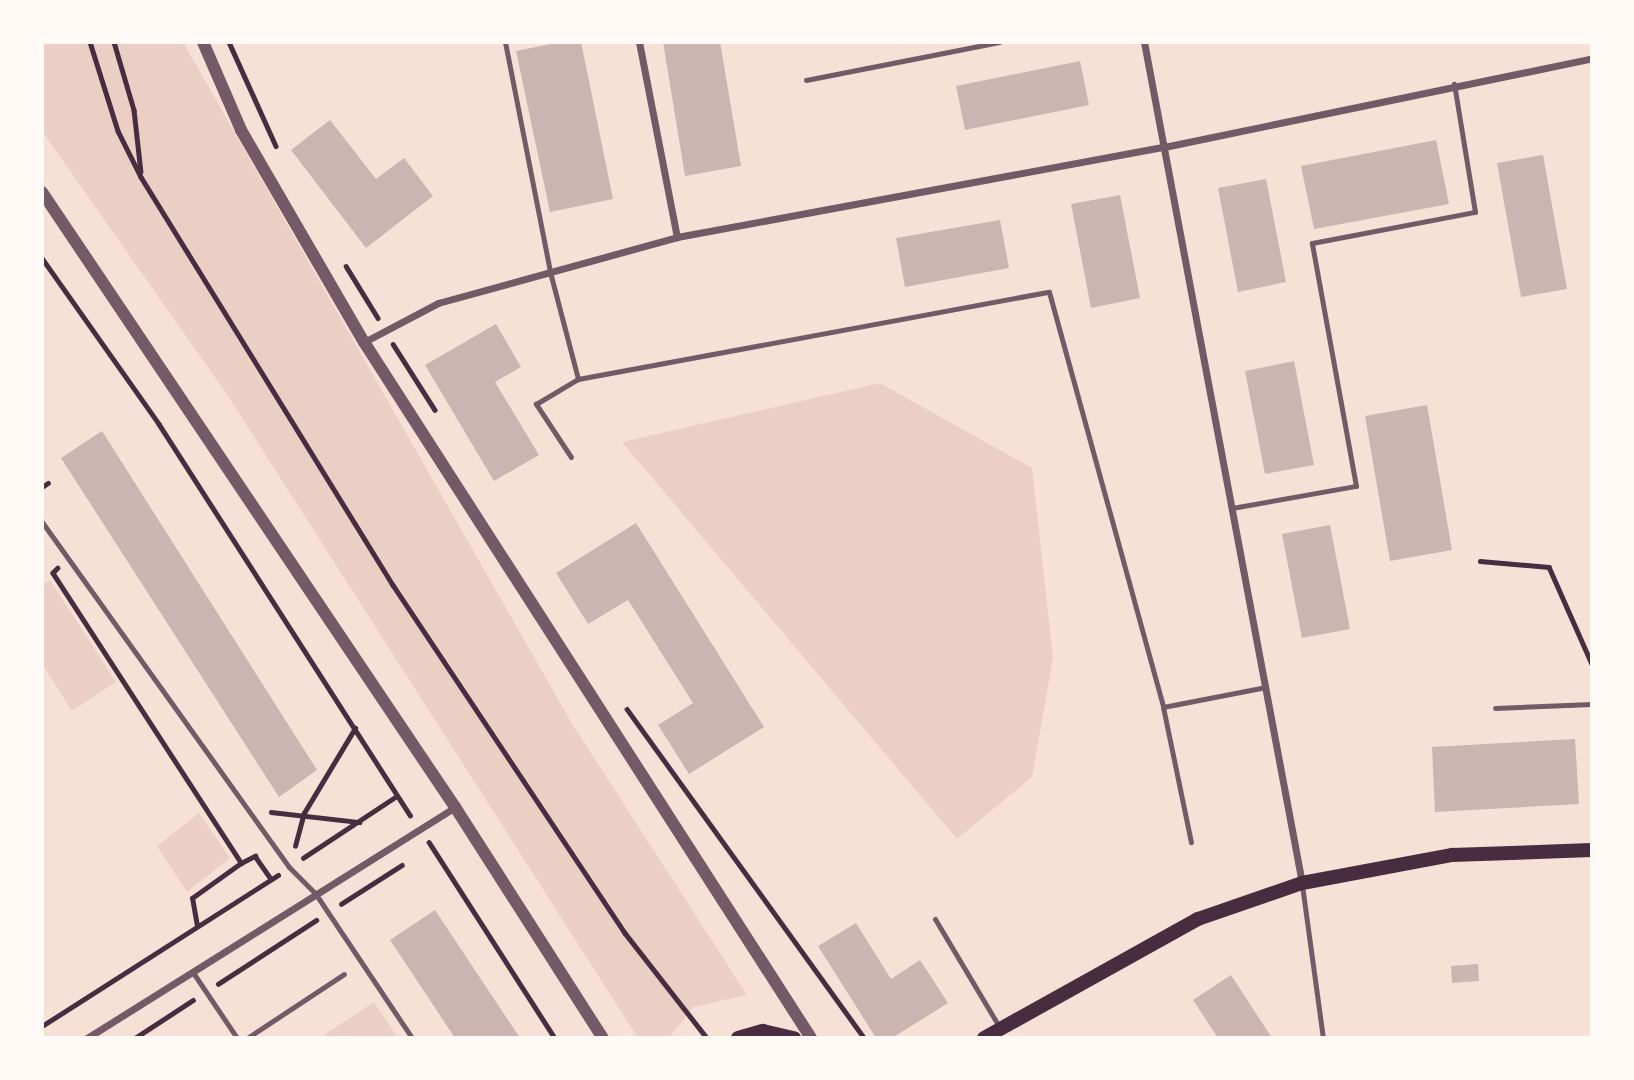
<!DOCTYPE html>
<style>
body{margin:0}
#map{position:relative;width:1634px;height:1080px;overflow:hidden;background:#f7e1d7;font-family:Raleway,sans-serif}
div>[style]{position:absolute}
.green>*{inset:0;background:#ebcfc5}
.building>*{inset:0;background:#ccb4b1}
.path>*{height:4.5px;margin:-2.25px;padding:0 2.25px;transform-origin:2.25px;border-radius:2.25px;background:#4a2c40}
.service>*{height:5px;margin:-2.5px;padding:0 2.5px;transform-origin:2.5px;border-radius:2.5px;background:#755966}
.minor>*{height:7px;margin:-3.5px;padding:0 3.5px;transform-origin:3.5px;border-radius:3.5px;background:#755966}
.tertiary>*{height:12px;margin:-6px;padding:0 6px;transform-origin:6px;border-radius:6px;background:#755966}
.secondary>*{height:14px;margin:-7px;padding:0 7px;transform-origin:7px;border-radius:7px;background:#4a2c40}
span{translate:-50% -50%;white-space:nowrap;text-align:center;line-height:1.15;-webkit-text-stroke:5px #fffaf5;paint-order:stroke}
.frame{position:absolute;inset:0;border:44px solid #fffaf5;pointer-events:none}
</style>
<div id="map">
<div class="green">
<i style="clip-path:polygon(42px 42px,183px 42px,571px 722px,747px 995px,693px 1007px,669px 1038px,638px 1038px,228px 396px,42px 131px)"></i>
<i style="clip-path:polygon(880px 383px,1032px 468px,1053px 658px,1032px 777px,957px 839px,622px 442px)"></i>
<i style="clip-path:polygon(50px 580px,116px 682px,72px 711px,42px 664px,42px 585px)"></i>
<i style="clip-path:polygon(199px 813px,230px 858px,187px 892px,157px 846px)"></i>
<i style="clip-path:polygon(374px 1002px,398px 1038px,323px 1038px,322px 1036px)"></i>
</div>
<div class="building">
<i style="clip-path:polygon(561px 42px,581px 42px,613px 199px,550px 212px,516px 51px)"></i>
<i style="clip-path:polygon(663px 42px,720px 42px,741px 166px,685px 176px)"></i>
<i style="clip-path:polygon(1080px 61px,1089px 105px,965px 130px,956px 86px)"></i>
<i style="clip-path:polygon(330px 120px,376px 179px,404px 158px,433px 196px,366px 248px,291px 150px)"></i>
<i style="clip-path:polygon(1436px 140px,1449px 204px,1314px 229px,1301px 166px)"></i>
<i style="clip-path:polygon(1543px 155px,1567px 289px,1521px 297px,1497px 163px)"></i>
<i style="clip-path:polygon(1266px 179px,1286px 282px,1238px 292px,1218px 188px)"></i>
<i style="clip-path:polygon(1120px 195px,1140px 298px,1091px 308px,1071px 204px)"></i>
<i style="clip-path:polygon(1000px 220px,1009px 268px,905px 287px,896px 238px)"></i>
<i style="clip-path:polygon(496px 324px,521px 367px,495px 382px,539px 455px,494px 481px,425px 365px)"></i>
<i style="clip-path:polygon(1294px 361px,1314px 465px,1265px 474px,1245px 371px)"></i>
<i style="clip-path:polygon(1427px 405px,1452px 550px,1390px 561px,1365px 416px)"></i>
<i style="clip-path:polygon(102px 431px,317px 770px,279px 797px,61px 458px)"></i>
<i style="clip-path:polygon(636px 523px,764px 727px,689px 774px,658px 725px,693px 703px,628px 600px,588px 624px,556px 573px)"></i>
<i style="clip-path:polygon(1330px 525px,1350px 629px,1302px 638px,1282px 534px)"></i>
<i style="clip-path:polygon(1575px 739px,1579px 804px,1435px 812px,1432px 747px)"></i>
<i style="clip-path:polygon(435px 910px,520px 1038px,455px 1038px,390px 940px)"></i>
<i style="clip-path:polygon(856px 923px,891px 979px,920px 960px,948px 1003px,892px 1038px,876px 1038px,818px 946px)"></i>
<i style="clip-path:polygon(1478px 964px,1479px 981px,1452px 983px,1451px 966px)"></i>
<i style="clip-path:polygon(1231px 975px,1272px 1038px,1218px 1038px,1193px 1000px)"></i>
</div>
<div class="path">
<i style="left:90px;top:42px;width:93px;rotate:72.5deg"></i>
<i style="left:118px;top:131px;width:51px;rotate:63.4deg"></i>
<i style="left:141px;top:177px;width:480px;rotate:58.3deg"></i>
<i style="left:393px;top:585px;width:418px;rotate:56.3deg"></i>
<i style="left:625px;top:933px;width:133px;rotate:52deg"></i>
<i style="left:114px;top:42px;width:71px;rotate:73.6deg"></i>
<i style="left:134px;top:110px;width:62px;rotate:83.6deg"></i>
<i style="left:229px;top:42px;width:114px;rotate:65.7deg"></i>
<i style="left:42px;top:258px;width:203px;rotate:54.8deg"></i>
<i style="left:159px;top:424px;width:465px;rotate:57.3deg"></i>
<i style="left:346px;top:266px;width:61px;rotate:58.4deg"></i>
<i style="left:393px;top:344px;width:78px;rotate:57.5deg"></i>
<i style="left:42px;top:487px;width:7px;rotate:-34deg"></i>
<i style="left:1480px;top:561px;width:69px;rotate:5deg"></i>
<i style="left:1549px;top:567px;width:106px;rotate:66.1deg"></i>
<i style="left:58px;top:568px;width:7px;rotate:135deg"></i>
<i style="left:53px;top:573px;width:346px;rotate:57deg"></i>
<i style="left:627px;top:709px;width:405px;rotate:54.2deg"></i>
<i style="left:271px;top:812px;width:89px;rotate:6.5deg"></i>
<i style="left:429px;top:842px;width:233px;rotate:57.3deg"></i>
<i style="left:295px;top:846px;width:34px;rotate:-75deg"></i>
<i style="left:304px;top:813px;width:99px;rotate:-59deg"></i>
<i style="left:303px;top:858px;width:110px;rotate:-33.5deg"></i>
<i style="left:341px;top:904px;width:72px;rotate:-32.6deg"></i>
<i style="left:197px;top:926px;width:28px;rotate:-100deg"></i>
<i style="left:192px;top:898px;width:60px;rotate:-35.5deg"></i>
<i style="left:241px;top:863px;width:16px;rotate:-27deg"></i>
<i style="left:255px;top:856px;width:28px;rotate:55deg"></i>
<i style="left:218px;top:984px;width:117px;rotate:-33.1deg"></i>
<i style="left:42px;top:1026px;width:280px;rotate:-32.6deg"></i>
<i style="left:135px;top:1038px;width:69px;rotate:-33.2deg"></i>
</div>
<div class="service">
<i style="left:505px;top:42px;width:234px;rotate:78.9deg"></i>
<i style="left:550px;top:272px;width:111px;rotate:75.3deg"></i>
<i style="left:578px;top:379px;width:479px;rotate:-10.5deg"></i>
<i style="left:1049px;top:292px;width:430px;rotate:74.6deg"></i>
<i style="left:1163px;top:707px;width:138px;rotate:78.3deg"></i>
<i style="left:806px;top:80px;width:197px;rotate:-11.1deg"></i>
<i style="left:571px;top:457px;width:64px;rotate:-123.4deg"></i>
<i style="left:536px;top:404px;width:49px;rotate:-30.8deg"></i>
<i style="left:1232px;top:508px;width:126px;rotate:-10.1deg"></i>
<i style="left:1356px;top:486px;width:247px;rotate:-100.3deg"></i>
<i style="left:1312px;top:243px;width:166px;rotate:-10.8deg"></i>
<i style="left:1475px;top:212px;width:130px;rotate:-99.3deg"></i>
<i style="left:42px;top:522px;width:424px;rotate:54.4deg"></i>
<i style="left:289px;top:867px;width:37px;rotate:45deg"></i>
<i style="left:315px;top:893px;width:174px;rotate:56.2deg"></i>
<i style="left:1163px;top:707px;width:105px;rotate:-11deg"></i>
<i style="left:1495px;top:708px;width:97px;rotate:-2.4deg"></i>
<i style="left:1302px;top:885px;width:154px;rotate:82.2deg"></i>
<i style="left:935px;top:919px;width:127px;rotate:59.2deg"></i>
<i style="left:194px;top:974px;width:77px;rotate:56.1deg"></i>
<i style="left:247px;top:1038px;width:116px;rotate:-33.4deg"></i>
</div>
<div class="minor">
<i style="left:639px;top:42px;width:199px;rotate:79deg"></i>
<i style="left:1144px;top:42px;width:856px;rotate:79.36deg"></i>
<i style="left:364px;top:342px;width:84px;rotate:-27.8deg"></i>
<i style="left:438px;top:303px;width:248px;rotate:-15.4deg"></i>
<i style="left:677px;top:237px;width:495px;rotate:-10.5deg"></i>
<i style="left:1164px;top:147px;width:437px;rotate:-11.7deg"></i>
<i style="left:87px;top:1038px;width:434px;rotate:-32.1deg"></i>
</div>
<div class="tertiary">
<i style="left:203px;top:42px;width:96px;rotate:66.6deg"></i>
<i style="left:241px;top:130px;width:245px;rotate:59.9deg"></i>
<i style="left:364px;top:342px;width:827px;rotate:57.29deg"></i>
<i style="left:42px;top:192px;width:741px;rotate:56.12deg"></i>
<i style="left:455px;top:807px;width:274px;rotate:57.4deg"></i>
</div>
<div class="secondary">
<i style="left:738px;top:1038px;width:26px;rotate:-16deg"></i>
<i style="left:763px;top:1031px;width:32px;rotate:13deg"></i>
<i style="left:984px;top:1038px;width:245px;rotate:-29.1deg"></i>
<i style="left:1198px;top:919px;width:110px;rotate:-19.1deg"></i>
<i style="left:1302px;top:883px;width:153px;rotate:-10.6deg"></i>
<i style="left:1452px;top:855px;width:140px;rotate:-2deg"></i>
</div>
<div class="frame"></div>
</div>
